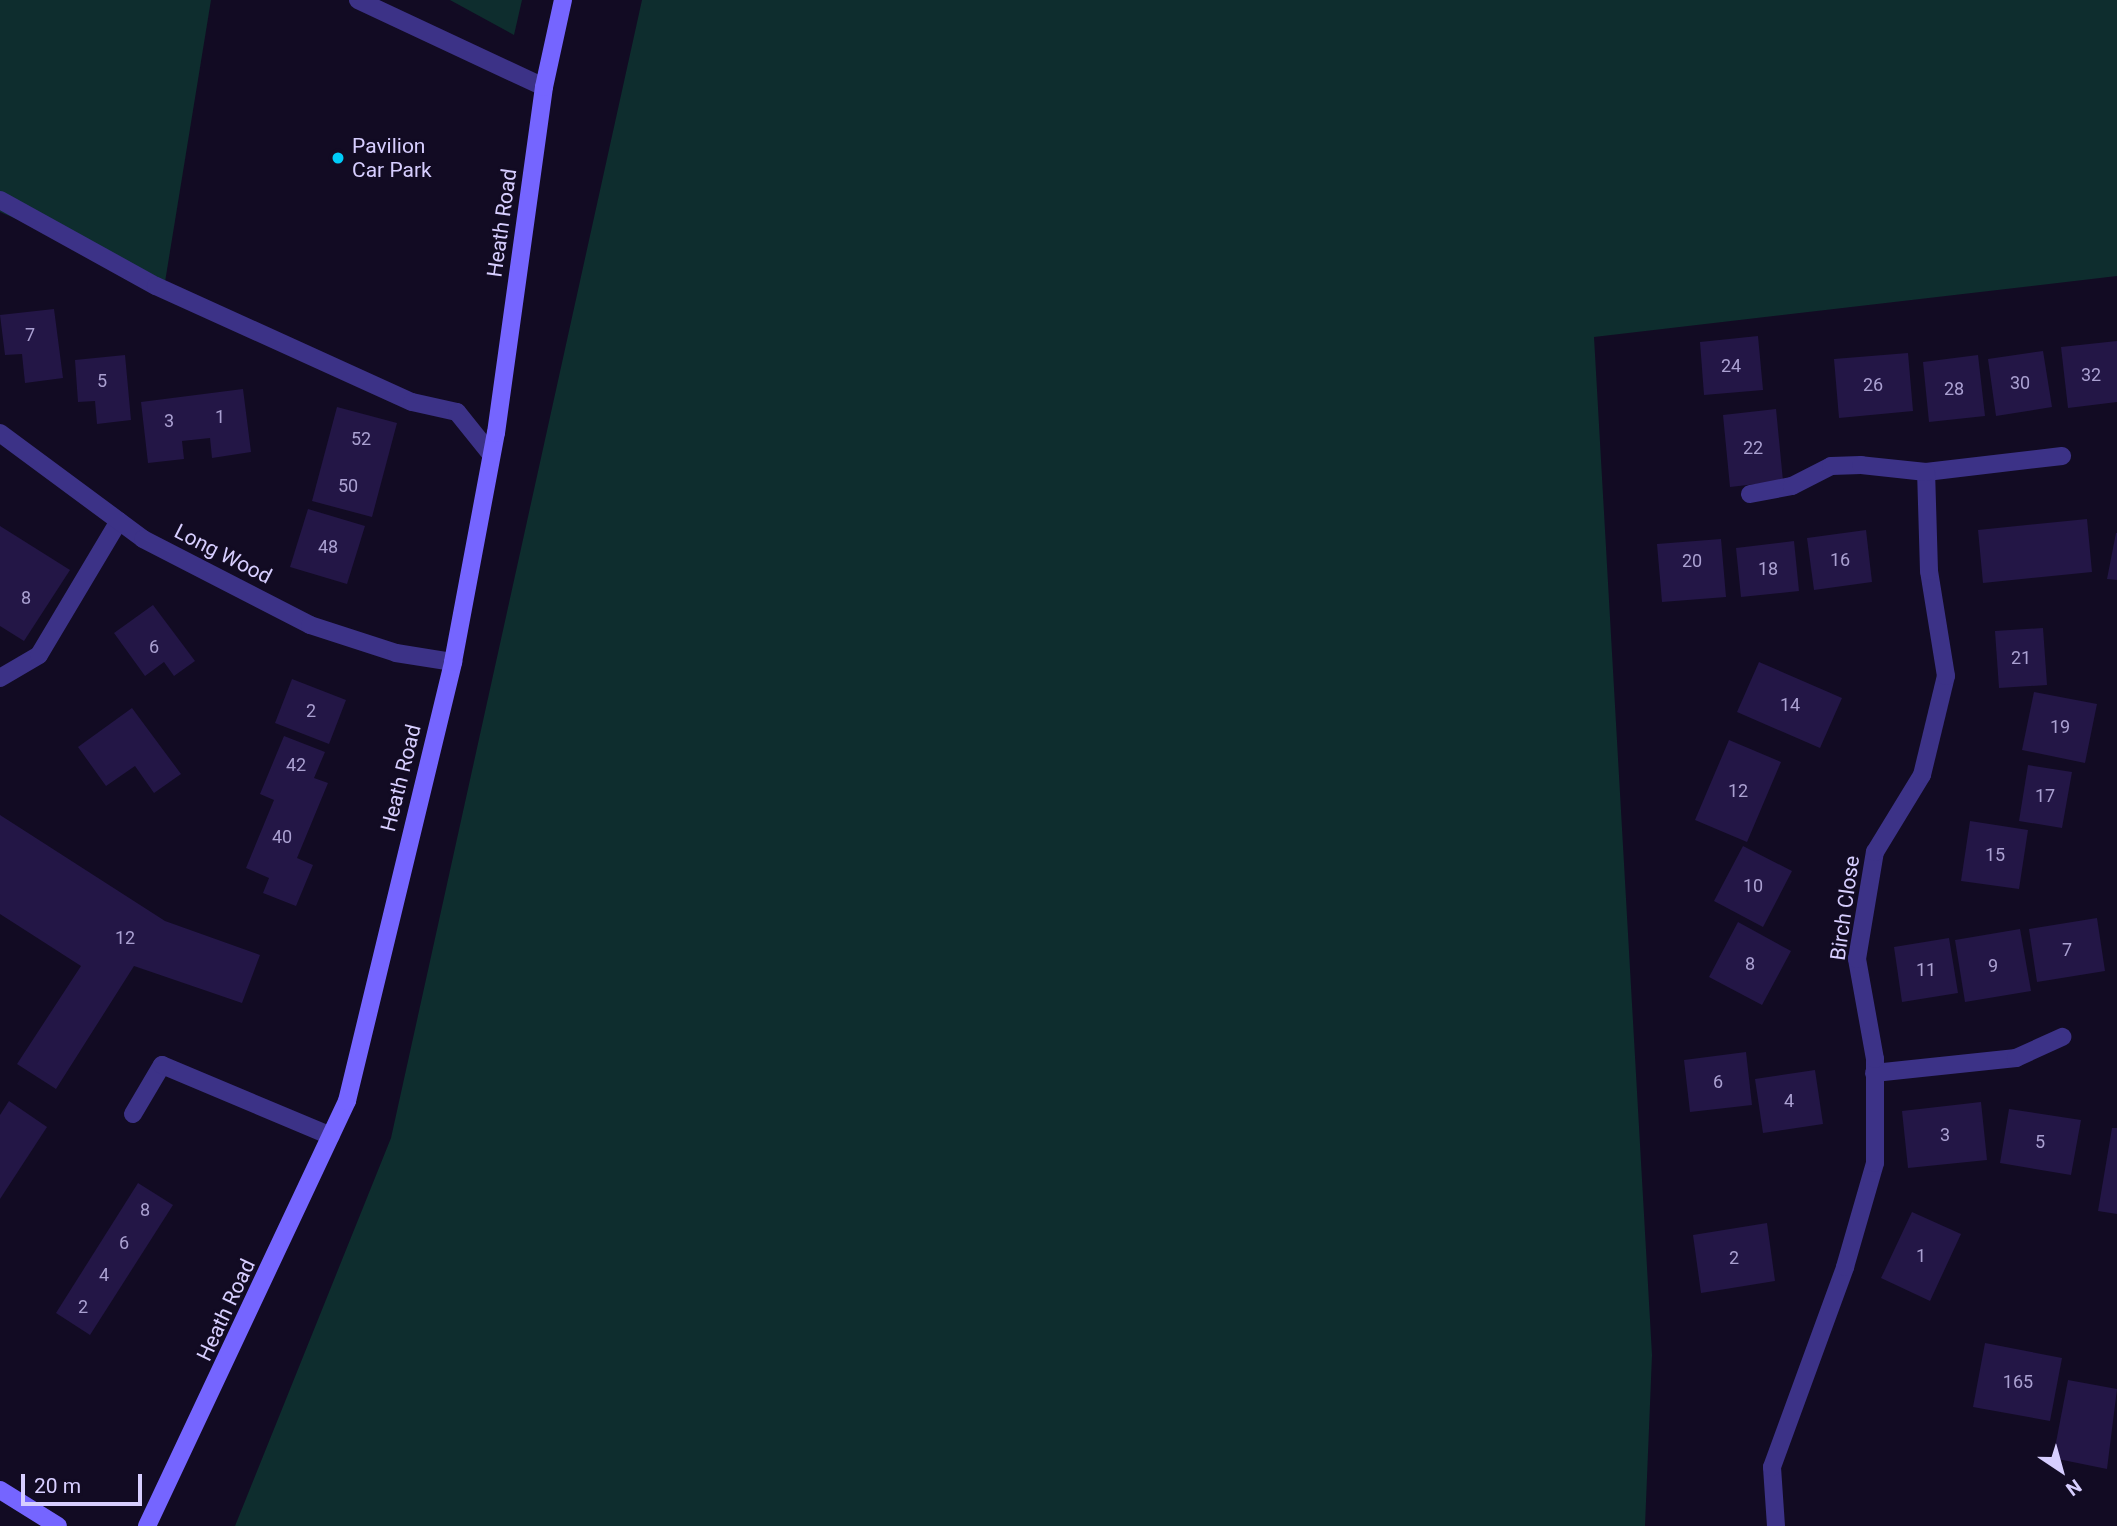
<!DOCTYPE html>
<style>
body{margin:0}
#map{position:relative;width:2117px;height:1526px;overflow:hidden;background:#120b23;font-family:Roboto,sans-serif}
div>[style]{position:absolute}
.green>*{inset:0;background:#0e2d2e}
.building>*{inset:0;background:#231646}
.lane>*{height:18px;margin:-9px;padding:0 9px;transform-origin:9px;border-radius:9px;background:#3c3287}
.street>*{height:18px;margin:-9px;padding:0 9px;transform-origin:9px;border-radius:9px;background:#3c3287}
.secondary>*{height:18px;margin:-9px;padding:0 9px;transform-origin:9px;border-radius:9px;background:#7565ff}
.dots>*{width:19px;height:19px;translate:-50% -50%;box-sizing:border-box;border:4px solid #120b23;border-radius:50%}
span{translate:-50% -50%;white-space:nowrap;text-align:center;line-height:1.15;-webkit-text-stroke:5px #120b23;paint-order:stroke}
.number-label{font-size:18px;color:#aaa0d1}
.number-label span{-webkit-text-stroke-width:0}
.poi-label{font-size:21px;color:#d7ceff}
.left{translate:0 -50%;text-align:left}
.street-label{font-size:21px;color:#d7ceff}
.north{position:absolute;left:2026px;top:1435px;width:70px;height:70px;-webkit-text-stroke:5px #120b23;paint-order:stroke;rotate:144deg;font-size:19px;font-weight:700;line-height:28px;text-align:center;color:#d7ceff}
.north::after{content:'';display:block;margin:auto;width:24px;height:32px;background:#d7ceff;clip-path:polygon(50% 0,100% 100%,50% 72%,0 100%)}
.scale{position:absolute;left:21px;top:1474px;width:121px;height:32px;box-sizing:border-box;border:4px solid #d7ceff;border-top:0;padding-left:9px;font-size:21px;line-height:24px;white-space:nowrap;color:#d7ceff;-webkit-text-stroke:5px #120b23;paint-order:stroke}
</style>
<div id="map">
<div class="green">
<i style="clip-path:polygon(0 0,211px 0,165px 282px,0 212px)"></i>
<i style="clip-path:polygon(450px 0,522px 0,514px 35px)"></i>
<i style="clip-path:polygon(642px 0,2117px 0,2117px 276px,1594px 337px,1652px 1355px,1645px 1526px,235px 1526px,391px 1138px)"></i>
</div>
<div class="building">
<i style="clip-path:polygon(54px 309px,63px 378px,25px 383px,22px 354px,5px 355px,0 315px)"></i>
<i style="clip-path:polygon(1758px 336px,1763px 390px,1704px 395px,1700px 342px)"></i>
<i style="clip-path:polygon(2117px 341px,2117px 402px,2068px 408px,2061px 347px)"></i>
<i style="clip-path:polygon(2043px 351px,2052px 407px,1996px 416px,1988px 359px)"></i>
<i style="clip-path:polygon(1908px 353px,1913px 411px,1839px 418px,1834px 359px)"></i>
<i style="clip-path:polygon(125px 355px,131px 420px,97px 424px,95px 401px,78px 402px,75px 360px)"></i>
<i style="clip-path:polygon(1978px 355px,1985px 416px,1929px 422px,1923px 362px)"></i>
<i style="clip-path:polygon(243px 389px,251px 452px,212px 458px,210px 438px,182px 441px,184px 459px,148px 463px,141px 402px)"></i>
<i style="clip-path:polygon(337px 407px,397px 423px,372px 517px,312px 501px)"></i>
<i style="clip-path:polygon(1776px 409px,1783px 481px,1730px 487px,1723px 415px)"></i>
<i style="clip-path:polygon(308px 509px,365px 526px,347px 584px,290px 567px)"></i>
<i style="clip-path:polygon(2087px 519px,2092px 572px,1983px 583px,1978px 530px)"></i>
<i style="clip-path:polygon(0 526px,70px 570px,24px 641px,0 626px)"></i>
<i style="clip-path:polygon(1866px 530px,1872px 582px,1814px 590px,1807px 538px)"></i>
<i style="clip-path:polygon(2116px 533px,2117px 533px,2117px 580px,2107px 579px)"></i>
<i style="clip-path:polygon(1721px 539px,1726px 597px,1662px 602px,1657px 544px)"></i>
<i style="clip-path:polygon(1794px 541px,1799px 591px,1741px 597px,1736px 548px)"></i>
<i style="clip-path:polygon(153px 605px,195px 661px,174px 676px,164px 662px,145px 676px,114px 633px)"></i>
<i style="clip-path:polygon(2043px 628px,2047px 685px,1999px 688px,1995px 631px)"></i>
<i style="clip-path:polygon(1759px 662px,1842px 698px,1820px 748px,1737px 712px)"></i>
<i style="clip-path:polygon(292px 679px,346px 700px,329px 744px,275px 723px)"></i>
<i style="clip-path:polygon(2034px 692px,2097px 704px,2085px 763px,2022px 750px)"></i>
<i style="clip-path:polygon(132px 708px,181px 774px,154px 793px,135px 766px,106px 786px,78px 747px)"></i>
<i style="clip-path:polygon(284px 736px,325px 752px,314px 778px,328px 783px,297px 858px,313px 865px,296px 906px,263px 893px,269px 878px,246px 868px,274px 800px,260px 794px)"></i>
<i style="clip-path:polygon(1729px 740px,1781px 762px,1747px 842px,1695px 820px)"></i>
<i style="clip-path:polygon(2028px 765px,2072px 772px,2062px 828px,2019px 821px)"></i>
<i style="clip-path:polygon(0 815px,165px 921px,260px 955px,242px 1003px,134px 966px,56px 1089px,17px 1064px,81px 966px,0 914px)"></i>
<i style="clip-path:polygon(1970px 821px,2028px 830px,2019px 889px,1961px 881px)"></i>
<i style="clip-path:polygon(1743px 846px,1792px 871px,1763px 927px,1714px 901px)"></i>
<i style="clip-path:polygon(2097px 918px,2105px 971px,2037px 982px,2029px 929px)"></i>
<i style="clip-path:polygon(1738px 922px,1791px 951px,1762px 1005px,1709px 977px)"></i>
<i style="clip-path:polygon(2020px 929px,2031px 991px,1965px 1002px,1955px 940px)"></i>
<i style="clip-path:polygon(1949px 938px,1958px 993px,1902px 1002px,1894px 947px)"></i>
<i style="clip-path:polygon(1746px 1052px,1752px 1105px,1690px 1112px,1684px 1060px)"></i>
<i style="clip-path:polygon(1815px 1070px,1823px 1124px,1763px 1133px,1755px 1079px)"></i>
<i style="clip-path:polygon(9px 1101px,47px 1127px,0 1199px,0 1115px)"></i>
<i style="clip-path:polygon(1981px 1102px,1987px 1160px,1908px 1168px,1902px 1111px)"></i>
<i style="clip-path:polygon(2009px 1109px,2081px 1120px,2071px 1175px,2000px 1163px)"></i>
<i style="clip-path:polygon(2112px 1128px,2117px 1128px,2117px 1214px,2098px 1211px)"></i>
<i style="clip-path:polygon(138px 1183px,173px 1205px,90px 1335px,56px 1313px)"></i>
<i style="clip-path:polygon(1912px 1212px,1961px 1234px,1930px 1301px,1881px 1278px)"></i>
<i style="clip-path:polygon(1767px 1223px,1775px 1281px,1701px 1293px,1693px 1235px)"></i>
<i style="clip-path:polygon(1985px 1343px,2062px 1358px,2050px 1421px,1973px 1407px)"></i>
<i style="clip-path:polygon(2068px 1380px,2117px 1389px,2107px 1469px,2053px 1458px)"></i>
</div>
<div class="lane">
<i style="left:358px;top:0;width:205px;rotate:25.1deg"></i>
<i style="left:0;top:200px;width:178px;rotate:28.9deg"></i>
<i style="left:156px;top:286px;width:281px;rotate:24.4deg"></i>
<i style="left:412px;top:402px;width:46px;rotate:12.5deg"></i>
<i style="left:457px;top:412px;width:53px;rotate:51.2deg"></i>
<i style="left:1750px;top:494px;width:43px;rotate:-10.8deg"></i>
<i style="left:1792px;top:486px;width:44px;rotate:-27.1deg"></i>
<i style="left:1831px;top:466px;width:30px;rotate:-2deg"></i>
<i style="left:0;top:678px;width:45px;rotate:-30.5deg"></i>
<i style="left:39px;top:655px;width:156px;rotate:-59.2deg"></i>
<i style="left:133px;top:1114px;width:57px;rotate:-59.4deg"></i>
<i style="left:162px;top:1065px;width:183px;rotate:22.8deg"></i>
</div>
<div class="street">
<i style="left:0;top:433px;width:178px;rotate:36.5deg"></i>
<i style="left:143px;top:539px;width:188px;rotate:27.2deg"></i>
<i style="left:310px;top:625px;width:90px;rotate:18deg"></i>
<i style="left:396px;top:653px;width:58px;rotate:9deg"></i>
<i style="left:1926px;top:472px;width:137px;rotate:-6.7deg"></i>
<i style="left:1874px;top:1073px;width:143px;rotate:-6deg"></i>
<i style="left:2016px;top:1058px;width:51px;rotate:-24.5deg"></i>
<i style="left:1776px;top:1526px;width:59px;rotate:-93.9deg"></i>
<i style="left:1772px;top:1467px;width:213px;rotate:-69.9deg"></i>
<i style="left:1845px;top:1267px;width:108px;rotate:-73.9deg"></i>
<i style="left:1875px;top:1163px;width:104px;rotate:-90deg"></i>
<i style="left:1875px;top:1059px;width:102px;rotate:-100.2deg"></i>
<i style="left:1857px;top:959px;width:109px;rotate:-80.5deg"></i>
<i style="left:1875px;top:852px;width:90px;rotate:-58.6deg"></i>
<i style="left:1922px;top:775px;width:102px;rotate:-76.4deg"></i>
<i style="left:1946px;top:676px;width:106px;rotate:-99.2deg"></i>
<i style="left:1929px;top:571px;width:99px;rotate:-91.7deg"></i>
<i style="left:1926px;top:472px;width:65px;rotate:-173.9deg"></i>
</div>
<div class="secondary">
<i style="left:0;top:1490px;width:68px;rotate:31.8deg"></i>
<i style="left:147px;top:1526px;width:470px;rotate:-64.8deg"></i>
<i style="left:347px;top:1101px;width:452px;rotate:-76.4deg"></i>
<i style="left:453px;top:662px;width:233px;rotate:-79.4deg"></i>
<i style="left:496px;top:433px;width:349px;rotate:-82.1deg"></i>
<i style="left:544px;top:87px;width:89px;rotate:-77.7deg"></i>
</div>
<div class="dots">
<i style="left:338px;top:158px;background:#00ccf9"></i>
</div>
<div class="number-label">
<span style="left:30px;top:335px">7</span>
<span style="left:1731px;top:366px">24</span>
<span style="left:2091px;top:375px">32</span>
<span style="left:102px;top:381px">5</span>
<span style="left:2020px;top:383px">30</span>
<span style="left:1873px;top:385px">26</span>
<span style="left:1954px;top:389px">28</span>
<span style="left:220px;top:417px">1</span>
<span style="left:169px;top:421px">3</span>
<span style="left:361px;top:439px">52</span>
<span style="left:1753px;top:448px">22</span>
<span style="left:348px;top:486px">50</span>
<span style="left:328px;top:547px">48</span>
<span style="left:1840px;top:560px">16</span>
<span style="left:1692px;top:561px">20</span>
<span style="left:1768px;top:569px">18</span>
<span style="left:26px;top:598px">8</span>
<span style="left:154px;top:647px">6</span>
<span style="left:2021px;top:658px">21</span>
<span style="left:1790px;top:705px">14</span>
<span style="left:311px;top:711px">2</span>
<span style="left:2060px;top:727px">19</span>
<span style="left:296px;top:765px">42</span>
<span style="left:1738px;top:791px">12</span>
<span style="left:2045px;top:796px">17</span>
<span style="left:282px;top:837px">40</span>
<span style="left:1995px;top:855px">15</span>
<span style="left:1753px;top:886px">10</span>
<span style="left:125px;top:938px">12</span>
<span style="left:2067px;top:950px">7</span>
<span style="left:1750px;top:964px">8</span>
<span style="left:1993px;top:966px">9</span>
<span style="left:1926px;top:970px">11</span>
<span style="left:1718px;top:1082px">6</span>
<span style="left:1789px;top:1101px">4</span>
<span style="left:1945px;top:1135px">3</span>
<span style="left:2040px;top:1142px">5</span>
<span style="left:145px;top:1210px">8</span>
<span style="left:124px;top:1243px">6</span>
<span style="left:1921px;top:1256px">1</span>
<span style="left:1734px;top:1258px">2</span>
<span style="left:104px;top:1275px">4</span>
<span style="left:83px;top:1307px">2</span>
<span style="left:2018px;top:1382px">165</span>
</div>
<div class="poi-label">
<span class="left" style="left:352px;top:158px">Pavilion<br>Car Park</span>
</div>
<div class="street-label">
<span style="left:502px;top:223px;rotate:-82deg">Heath Road</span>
<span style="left:223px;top:554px;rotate:27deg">Long Wood</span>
<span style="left:401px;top:778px;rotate:-76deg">Heath Road</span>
<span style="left:1845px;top:908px;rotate:-82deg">Birch Close</span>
<span style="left:226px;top:1310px;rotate:-65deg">Heath Road</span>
</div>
<div class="north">N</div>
<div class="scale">20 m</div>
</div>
